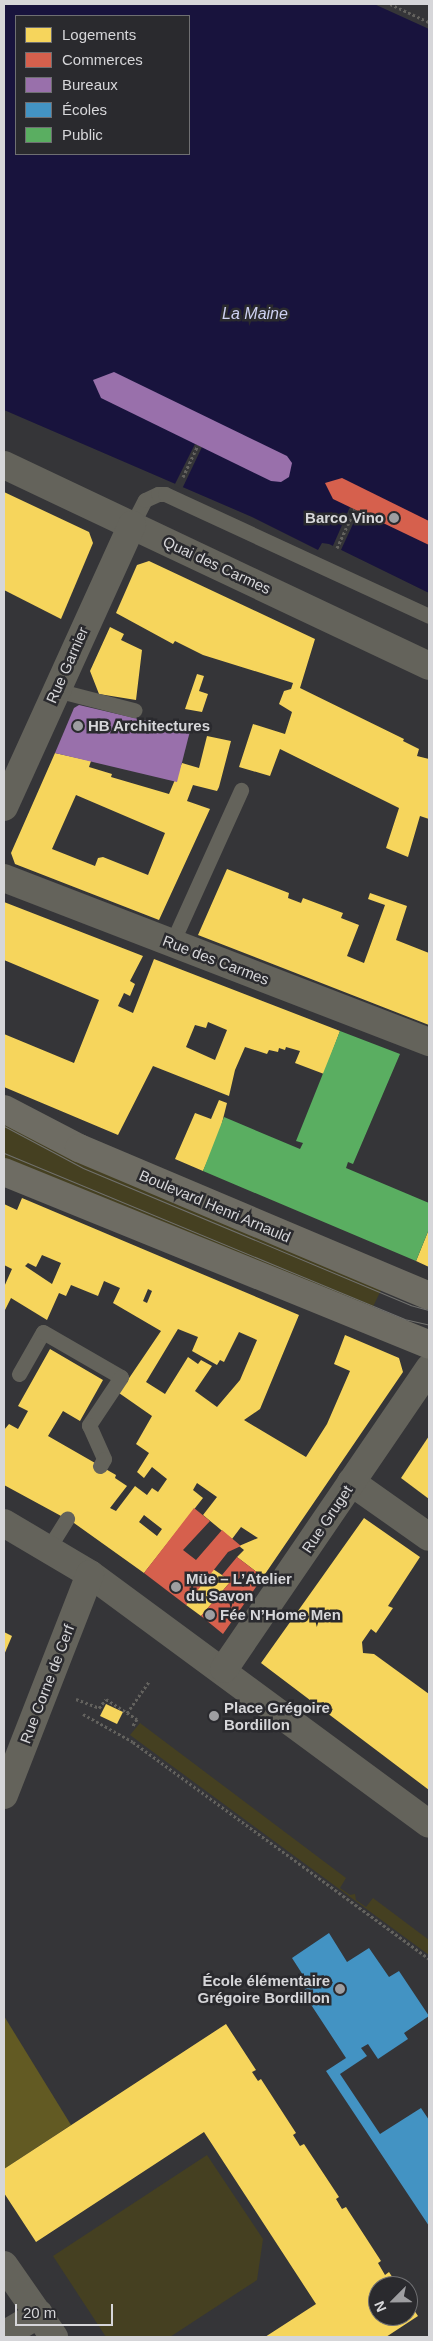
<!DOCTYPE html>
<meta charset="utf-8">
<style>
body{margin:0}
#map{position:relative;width:433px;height:2341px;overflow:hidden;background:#353538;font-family:Helvetica,sans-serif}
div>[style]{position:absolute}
.green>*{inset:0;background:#454021}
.forest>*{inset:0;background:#625a23}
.water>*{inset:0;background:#18133d}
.pier>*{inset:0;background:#353538}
.homes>*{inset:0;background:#f6d55c}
.shops>*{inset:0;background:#d6604d}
.offices>*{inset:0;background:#9970ab}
.schools>*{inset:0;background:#4393c3}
.public>*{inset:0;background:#5aae61}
.path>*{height:3px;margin-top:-1.5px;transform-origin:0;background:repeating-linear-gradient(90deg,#63625e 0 2.5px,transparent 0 5px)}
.lane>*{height:15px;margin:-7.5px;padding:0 7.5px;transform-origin:7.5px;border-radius:7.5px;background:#64635b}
.street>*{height:28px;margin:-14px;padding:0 14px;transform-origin:14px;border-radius:14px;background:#64635b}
.secondary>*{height:28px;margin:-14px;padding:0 14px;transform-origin:14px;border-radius:14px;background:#6e6c63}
.tram>*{height:1px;margin:-0.5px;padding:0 0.5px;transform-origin:0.5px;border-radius:0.5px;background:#71716e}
.dots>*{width:14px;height:14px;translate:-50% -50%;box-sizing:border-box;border:2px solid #2a2a2e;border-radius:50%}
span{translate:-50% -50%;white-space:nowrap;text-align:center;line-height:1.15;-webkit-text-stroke:5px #2a2a2e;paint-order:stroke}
.poi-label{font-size:15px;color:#d6d6d9;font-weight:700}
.right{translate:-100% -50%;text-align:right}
.left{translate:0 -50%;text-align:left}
.street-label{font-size:15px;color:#d6d6d9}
.water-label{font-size:16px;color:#cdd0f1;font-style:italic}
.frame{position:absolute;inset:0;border:5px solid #d6d6d9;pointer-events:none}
.legend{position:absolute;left:15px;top:15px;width:175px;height:140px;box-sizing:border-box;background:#2a2a2e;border:1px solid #6f6f72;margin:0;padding:6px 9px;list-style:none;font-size:15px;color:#d6d6d9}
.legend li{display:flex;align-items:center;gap:10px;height:25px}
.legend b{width:25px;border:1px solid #6f6f72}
.north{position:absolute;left:368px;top:2276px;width:50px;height:50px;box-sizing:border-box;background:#2a2a2e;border:1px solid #6f6f72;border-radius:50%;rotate:247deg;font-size:14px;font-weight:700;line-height:20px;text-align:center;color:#d6d6d9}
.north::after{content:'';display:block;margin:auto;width:18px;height:22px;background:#9e9ea1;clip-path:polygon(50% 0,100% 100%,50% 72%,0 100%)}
.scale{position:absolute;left:15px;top:2304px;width:98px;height:22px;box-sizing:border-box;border:2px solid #d6d6d9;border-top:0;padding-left:6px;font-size:15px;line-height:18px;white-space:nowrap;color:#d6d6d9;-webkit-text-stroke:4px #2a2a2e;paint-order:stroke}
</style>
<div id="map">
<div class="green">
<i style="clip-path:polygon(4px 1116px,383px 1286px,369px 1315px,4px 1163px)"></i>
<i style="clip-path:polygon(140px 1723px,346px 1878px,340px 1888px,350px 1895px,355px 1894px,356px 1900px,366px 1907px,373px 1898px,429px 1940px,429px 1955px,130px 1735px)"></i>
<i style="clip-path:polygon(207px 2155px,263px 2239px,257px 2280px,170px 2337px,106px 2337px,53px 2256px)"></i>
</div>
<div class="forest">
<i style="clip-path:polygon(4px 2016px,71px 2125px,4px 2169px)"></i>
</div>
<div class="water">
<i style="clip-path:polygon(evenodd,4px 4px,374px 4px,429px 29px,429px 593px,329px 544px,322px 543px,318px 550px,252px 517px,4px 410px,4px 4px,16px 16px,189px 16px,189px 154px,16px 154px,16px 16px)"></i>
</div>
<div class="pier">
<i style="clip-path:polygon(195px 444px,202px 447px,182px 489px,174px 486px)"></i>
<i style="clip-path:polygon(350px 507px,359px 511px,340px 552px,332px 548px)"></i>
</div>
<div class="homes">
<i style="clip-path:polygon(4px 492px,89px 532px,93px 543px,61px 619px,4px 590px)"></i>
<i style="clip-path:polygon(149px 561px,315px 639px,300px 688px,404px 739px,403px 741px,419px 749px,417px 756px,429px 759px,429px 819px,420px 816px,408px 857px,386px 848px,399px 808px,280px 749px,270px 776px,239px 767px,253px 724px,285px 734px,292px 712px,279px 704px,284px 691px,291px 689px,293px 683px,203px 655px,175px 641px,173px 644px,116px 613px,137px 565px)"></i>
<i style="clip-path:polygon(110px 627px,124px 634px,121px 640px,142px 650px,136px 700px,99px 694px,90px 671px)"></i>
<i style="clip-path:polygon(197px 674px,204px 676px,199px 691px,208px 694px,202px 712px,185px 709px)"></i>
<i style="clip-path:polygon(evenodd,207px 736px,231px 741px,219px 787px,217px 791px,193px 785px,187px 801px,210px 809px,159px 920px,15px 864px,11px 853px,55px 753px,91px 761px,89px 767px,112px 774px,111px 777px,169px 794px,182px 763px,199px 768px,207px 736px,76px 795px,165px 833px,148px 875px,103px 857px,98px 858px,95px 866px,52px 849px,76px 795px)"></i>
<i style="clip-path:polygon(227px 869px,289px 893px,288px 898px,301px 903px,303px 898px,343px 913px,341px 918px,359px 925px,347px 956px,364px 963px,385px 905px,368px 899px,370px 893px,407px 906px,396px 940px,429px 953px,429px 1025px,198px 935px)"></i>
<i style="clip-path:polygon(evenodd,4px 902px,143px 956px,130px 981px,135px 984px,130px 996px,124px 993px,118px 1006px,133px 1013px,154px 959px,340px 1031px,324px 1074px,295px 1063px,300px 1051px,286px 1047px,285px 1050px,279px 1048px,278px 1052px,269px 1050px,267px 1054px,245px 1047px,235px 1070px,229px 1096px,153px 1066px,118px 1135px,4px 1087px,4px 1034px,74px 1063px,99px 1000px,4px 960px,4px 902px,208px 1022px,227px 1030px,215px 1060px,186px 1047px,195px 1025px,206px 1028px,208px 1022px)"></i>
<i style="clip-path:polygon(219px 1100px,227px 1103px,219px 1135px,203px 1171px,175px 1159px,195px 1113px,211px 1119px)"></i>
<i style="clip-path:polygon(evenodd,22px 1198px,299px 1315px,260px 1409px,244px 1420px,306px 1457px,327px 1424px,350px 1371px,334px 1364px,345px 1335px,399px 1358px,403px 1372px,263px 1577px,237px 1557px,244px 1550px,239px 1546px,258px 1538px,241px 1527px,232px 1539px,203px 1515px,217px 1497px,197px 1483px,193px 1490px,203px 1498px,144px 1573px,74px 1523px,4px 1485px,4px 1430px,9px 1424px,18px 1429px,28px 1411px,18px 1406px,50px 1349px,103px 1380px,80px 1421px,63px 1411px,48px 1436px,116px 1475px,115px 1478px,127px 1486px,110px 1508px,116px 1511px,135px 1486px,147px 1495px,152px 1488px,158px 1492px,167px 1479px,152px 1467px,144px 1478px,137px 1472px,149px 1453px,136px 1444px,152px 1416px,119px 1393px,161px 1331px,113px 1303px,120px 1288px,104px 1281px,98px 1296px,71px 1285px,66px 1296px,59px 1293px,47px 1320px,11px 1298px,4px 1312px,4px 1287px,12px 1269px,4px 1265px,4px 1204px,17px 1210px,22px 1198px,42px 1255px,61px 1263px,52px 1284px,25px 1266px,28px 1263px,36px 1267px,42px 1255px,22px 1198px,148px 1289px,152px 1291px,147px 1303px,143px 1301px,148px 1289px,22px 1198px,178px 1329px,198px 1337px,192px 1351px,217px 1365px,220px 1360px,224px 1362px,239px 1332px,257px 1340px,240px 1380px,217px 1407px,195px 1391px,212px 1366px,201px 1360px,198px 1364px,188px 1357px,165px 1394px,146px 1382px,178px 1329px,22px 1198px,144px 1515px,162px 1529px,157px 1536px,139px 1522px,144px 1515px)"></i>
<i style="clip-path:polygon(429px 1229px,429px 1267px,416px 1261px)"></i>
<i style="clip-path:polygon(429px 1436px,429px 1499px,401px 1478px)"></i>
<i style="clip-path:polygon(364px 1518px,420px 1557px,388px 1606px,393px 1608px,376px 1633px,371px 1629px,362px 1642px,363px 1653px,374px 1654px,429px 1694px,429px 1790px,261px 1663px)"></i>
<i style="clip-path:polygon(213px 1569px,231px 1581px,201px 1616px,186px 1605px)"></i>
<i style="clip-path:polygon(4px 1632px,12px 1636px,4px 1655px)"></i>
<i style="clip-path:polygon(106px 1704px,123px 1712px,117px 1724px,100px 1716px)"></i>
<i style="clip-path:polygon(226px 2024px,256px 2070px,252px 2072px,258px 2081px,261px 2079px,296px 2133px,293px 2135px,300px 2146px,304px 2144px,339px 2197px,336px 2199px,342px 2209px,346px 2207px,381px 2261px,378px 2263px,385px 2275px,389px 2272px,398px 2286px,378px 2286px,378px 2316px,408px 2316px,408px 2301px,418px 2316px,386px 2337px,265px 2337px,316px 2304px,204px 2132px,36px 2242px,4px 2193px,4px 2169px)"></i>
</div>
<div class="shops">
<i style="clip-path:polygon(342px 478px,429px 521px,429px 545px,333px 499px,325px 483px)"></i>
<i style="clip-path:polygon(194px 1508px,210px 1521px,183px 1550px,196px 1560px,222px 1530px,241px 1546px,228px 1552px,186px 1605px,144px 1573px)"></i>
<i style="clip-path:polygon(237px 1557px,263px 1577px,223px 1634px,201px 1616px,231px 1581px,222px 1575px)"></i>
</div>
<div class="offices">
<i style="clip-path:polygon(114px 372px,287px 456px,292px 463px,289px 477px,281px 482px,271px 481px,101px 398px,93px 380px)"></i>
<i style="clip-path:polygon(79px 705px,190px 731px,177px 782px,55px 753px,74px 708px)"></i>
</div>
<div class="schools">
<i style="clip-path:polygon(329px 1933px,347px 1962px,369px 1948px,389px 1977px,399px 1971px,429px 2016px,404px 2033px,408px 2039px,378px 2059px,368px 2044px,361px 2048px,367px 2056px,340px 2074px,380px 2134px,421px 2108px,429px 2120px,429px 2226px,326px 2071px,346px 2058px,302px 1991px,310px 1986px,292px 1958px)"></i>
</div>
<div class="public">
<i style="clip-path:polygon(340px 1031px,400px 1054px,353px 1164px,348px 1162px,346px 1168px,429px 1203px,429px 1229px,416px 1261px,203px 1171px,224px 1117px,300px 1149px,303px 1143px,296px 1141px)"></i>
</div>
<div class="path">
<i style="left:390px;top:4px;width:43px;rotate:24.8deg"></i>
<i style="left:183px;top:477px;width:35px;rotate:-65deg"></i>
<i style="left:337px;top:548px;width:43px;rotate:-65.2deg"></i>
<i style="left:76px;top:1699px;width:25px;rotate:21deg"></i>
<i style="left:99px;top:1708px;width:11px;rotate:-52deg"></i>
<i style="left:106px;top:1699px;width:37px;rotate:33deg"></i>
<i style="left:137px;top:1719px;width:9px;rotate:122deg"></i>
<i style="left:127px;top:1713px;width:38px;rotate:-55deg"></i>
<i style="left:83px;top:1714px;width:57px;rotate:29.2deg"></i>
<i style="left:133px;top:1742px;width:367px;rotate:36.2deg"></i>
</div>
<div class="lane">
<i style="left:132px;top:525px;width:28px;rotate:-63deg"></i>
<i style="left:145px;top:500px;width:14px;rotate:-25deg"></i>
<i style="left:158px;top:494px;width:7px"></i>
<i style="left:165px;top:494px;width:291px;rotate:24.8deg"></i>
<i style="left:56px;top:690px;width:81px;rotate:14.4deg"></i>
<i style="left:172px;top:943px;width:168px;rotate:-65.7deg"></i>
<i style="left:19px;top:1374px;width:48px;rotate:-60.3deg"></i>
<i style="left:43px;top:1332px;width:90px;rotate:30deg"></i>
<i style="left:121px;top:1377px;width:58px;rotate:123.7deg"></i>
<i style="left:89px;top:1425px;width:37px;rotate:66deg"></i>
<i style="left:104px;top:1459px;width:8px;rotate:120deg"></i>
<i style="left:48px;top:1549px;width:36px;rotate:-58deg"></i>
</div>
<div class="street">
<i style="left:4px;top:465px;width:470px;rotate:25.3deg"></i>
<i style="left:4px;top:807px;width:310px;rotate:-65.6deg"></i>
<i style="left:4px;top:878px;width:456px;rotate:21.1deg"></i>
<i style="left:351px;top:1482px;width:95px;rotate:35.2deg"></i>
<i style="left:4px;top:1523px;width:100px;rotate:30.7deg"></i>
<i style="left:90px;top:1574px;width:421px;rotate:36.4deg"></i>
<i style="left:224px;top:1669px;width:364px;rotate:-55.7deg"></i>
<i style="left:4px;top:1795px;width:237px;rotate:-68.7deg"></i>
<i style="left:4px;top:2265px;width:88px;rotate:55.2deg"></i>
<i style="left:4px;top:2335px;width:41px;rotate:-31deg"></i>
</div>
<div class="secondary">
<i style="left:4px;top:1109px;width:85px;rotate:27.5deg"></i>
<i style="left:79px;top:1148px;width:380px;rotate:22.9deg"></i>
<i style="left:4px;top:1172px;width:459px;rotate:22.1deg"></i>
</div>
<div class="tram">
<i style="left:4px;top:1126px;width:89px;rotate:28deg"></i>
<i style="left:83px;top:1168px;width:355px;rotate:22.7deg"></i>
<i style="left:410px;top:1305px;width:20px;rotate:15deg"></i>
<i style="left:4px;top:1153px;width:433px;rotate:22.5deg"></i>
<i style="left:404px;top:1319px;width:26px;rotate:13deg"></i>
</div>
<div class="dots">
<i style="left:394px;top:518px;background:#9e9ea1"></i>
<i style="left:78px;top:726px;background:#9e9ea1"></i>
<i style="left:176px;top:1587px;background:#9e9ea1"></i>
<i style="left:210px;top:1615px;background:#9e9ea1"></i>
<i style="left:214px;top:1716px;background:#9e9ea1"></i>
<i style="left:340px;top:1989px;background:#9e9ea1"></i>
</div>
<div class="poi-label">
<span class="right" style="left:384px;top:518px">Barco Vino</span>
<span class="left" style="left:88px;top:726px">HB Architectures</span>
<span class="left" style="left:186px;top:1587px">Müe – L’Atelier<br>du Savon</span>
<span class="left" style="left:220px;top:1615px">Fée N’Home Men</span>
<span class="left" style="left:224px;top:1716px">Place Grégoire<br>Bordillon</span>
<span class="right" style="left:330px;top:1989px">École élémentaire<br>Grégoire Bordillon</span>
</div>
<div class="street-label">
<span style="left:217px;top:565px;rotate:25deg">Quai des Carmes</span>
<span style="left:67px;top:665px;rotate:-66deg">Rue Garnier</span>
<span style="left:216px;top:960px;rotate:21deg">Rue des Carmes</span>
<span style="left:215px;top:1206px;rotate:23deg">Boulevard Henri Arnauld</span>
<span style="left:327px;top:1519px;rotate:-56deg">Rue Gruget</span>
<span style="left:47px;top:1684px;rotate:-69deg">Rue Corne de Cerf</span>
</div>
<div class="water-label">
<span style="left:255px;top:314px">La Maine</span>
</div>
<div class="frame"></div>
<ul class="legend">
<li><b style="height:14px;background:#f6d55c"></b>Logements</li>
<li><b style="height:14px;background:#d6604d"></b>Commerces</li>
<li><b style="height:14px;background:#9970ab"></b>Bureaux</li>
<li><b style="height:14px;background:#4393c3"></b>Écoles</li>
<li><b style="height:14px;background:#5aae61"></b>Public</li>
</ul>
<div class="north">N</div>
<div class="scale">20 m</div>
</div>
